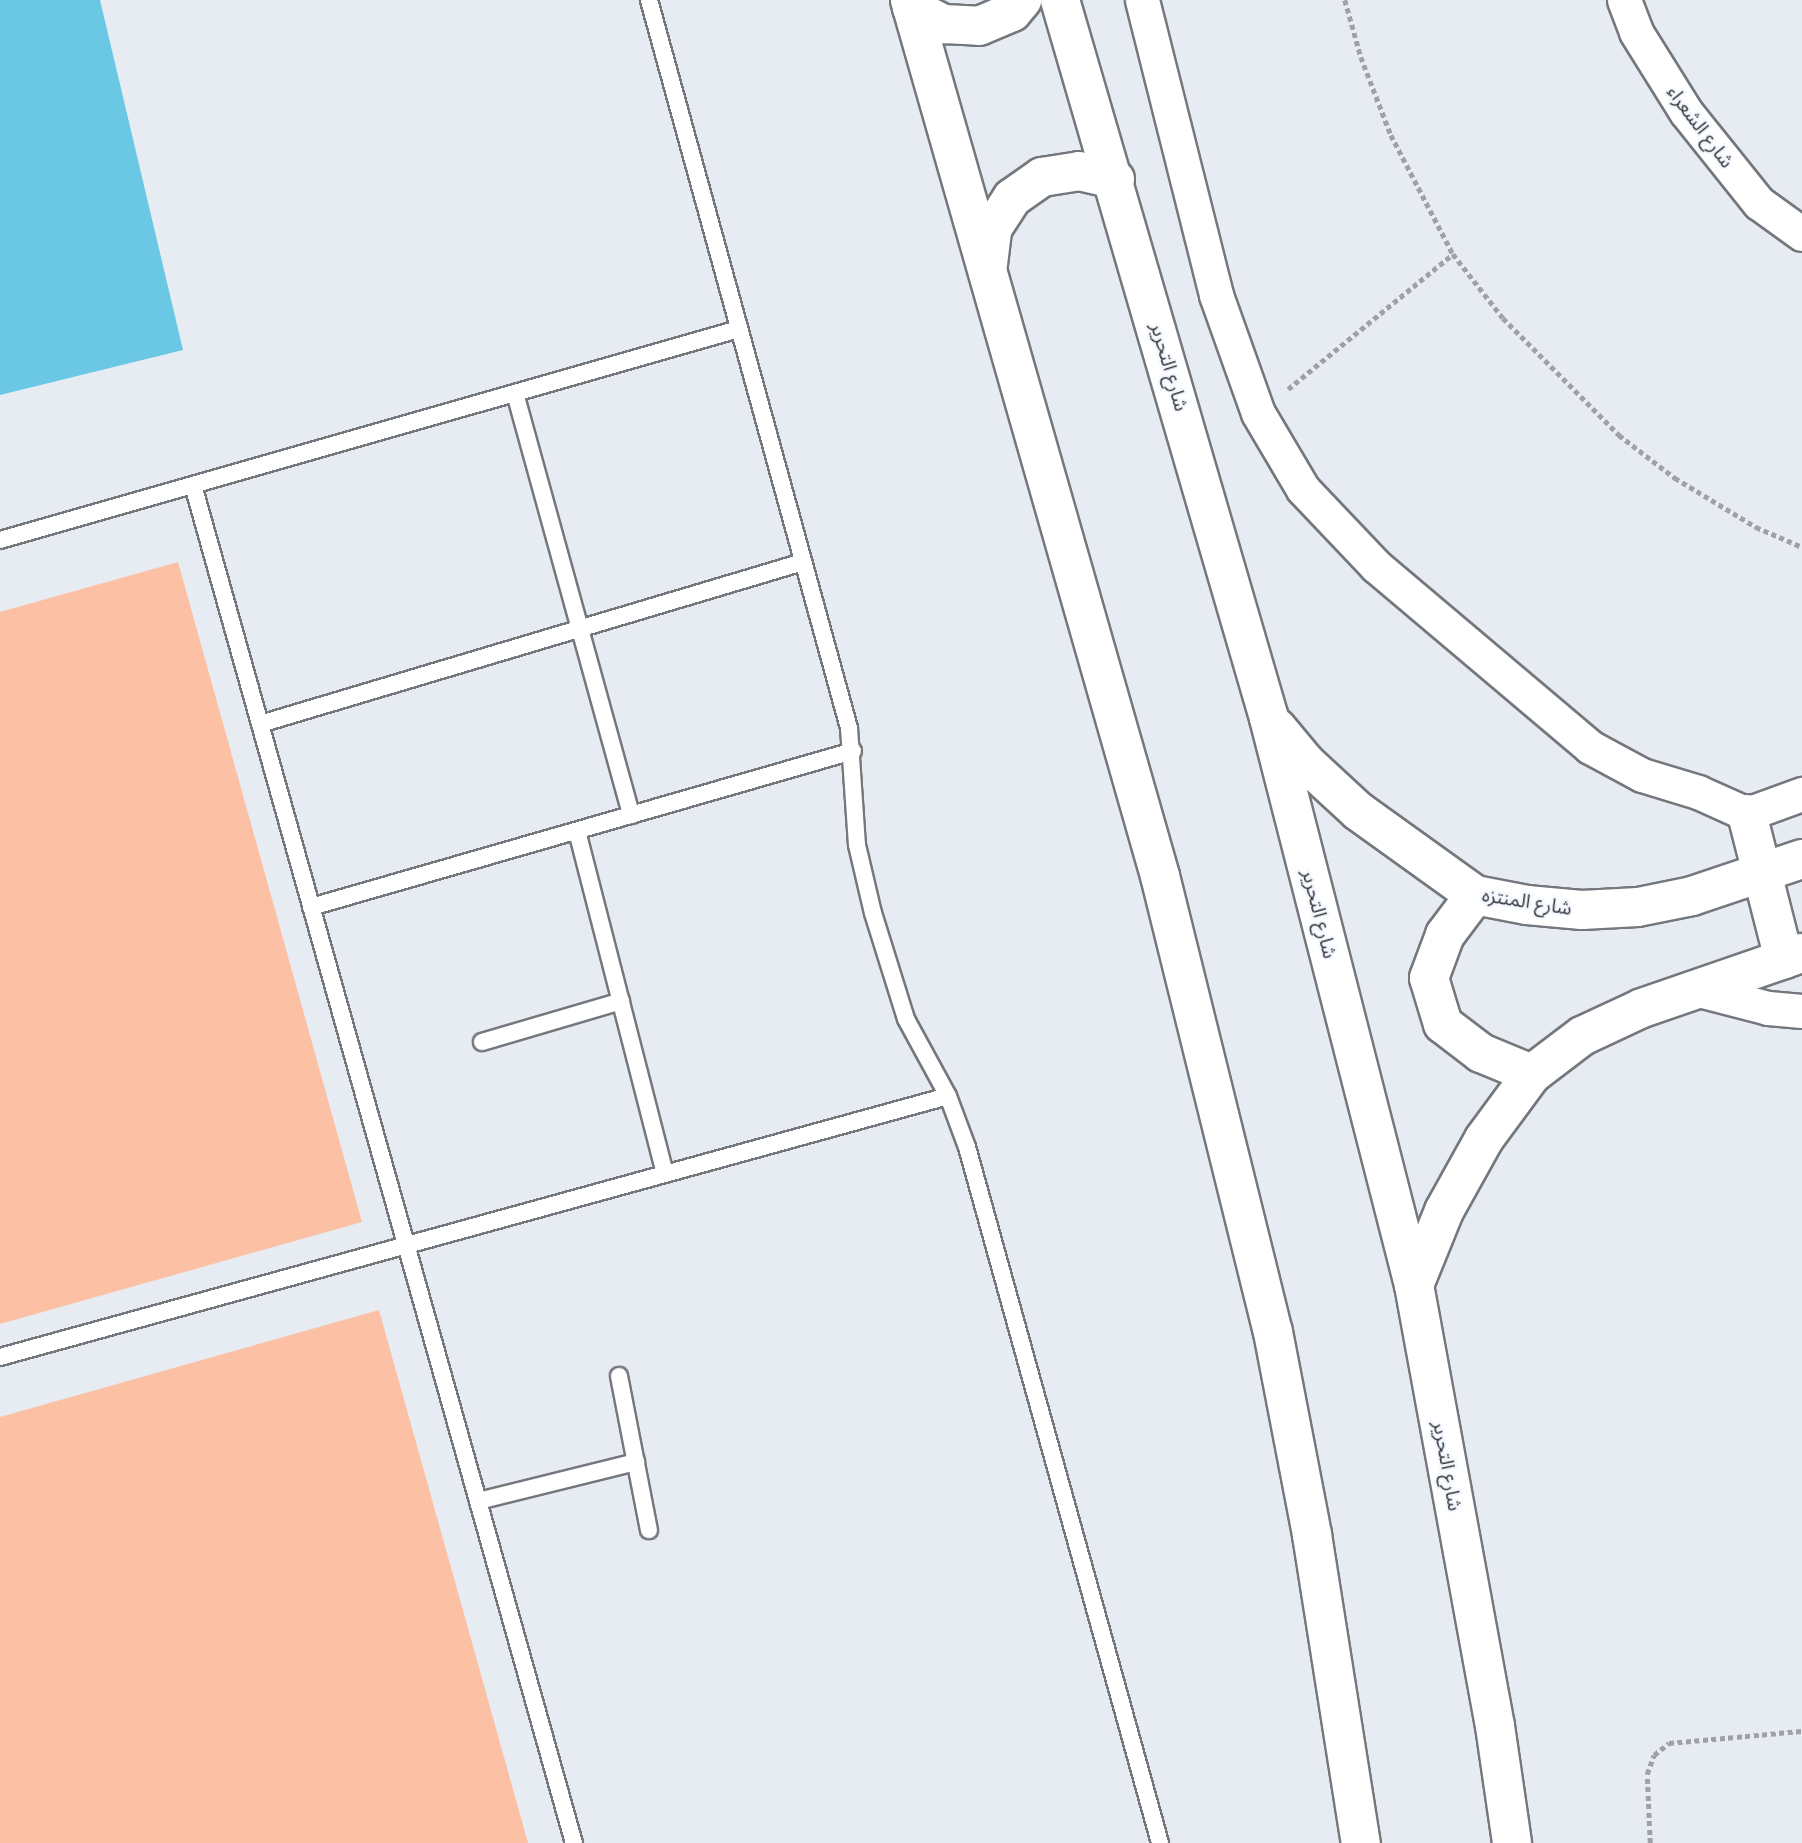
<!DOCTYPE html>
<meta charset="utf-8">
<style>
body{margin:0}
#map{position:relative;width:1802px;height:1843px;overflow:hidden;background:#e7ecf2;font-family:Montserrat,"Noto Sans Arabic",sans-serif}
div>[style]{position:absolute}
.water>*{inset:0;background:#6ac8e5}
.building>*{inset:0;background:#fcc0a4}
.path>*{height:4.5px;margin-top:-2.25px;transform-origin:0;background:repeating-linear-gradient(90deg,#9ea1a6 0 5px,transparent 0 8.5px)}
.roads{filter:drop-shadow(2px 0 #74787d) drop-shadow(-2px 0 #74787d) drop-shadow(0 2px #74787d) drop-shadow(0 -2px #74787d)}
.service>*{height:16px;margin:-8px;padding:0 8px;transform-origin:8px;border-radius:8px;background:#fff}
.minor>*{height:33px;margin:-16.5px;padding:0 16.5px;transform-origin:16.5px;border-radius:16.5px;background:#fff}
.tertiary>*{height:38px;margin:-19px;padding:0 19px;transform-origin:19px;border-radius:19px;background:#fff}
span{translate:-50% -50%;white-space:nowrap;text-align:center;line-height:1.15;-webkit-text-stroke:5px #f4f9ff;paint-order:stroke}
.street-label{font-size:19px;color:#353639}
</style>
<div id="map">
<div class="water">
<i style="clip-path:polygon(0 0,100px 0,183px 350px,0 395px)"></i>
</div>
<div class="building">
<i style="clip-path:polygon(178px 562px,362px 1222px,0 1324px,0 612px)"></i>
<i style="clip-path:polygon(379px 1310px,528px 1843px,0 1843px,0 1417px)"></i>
</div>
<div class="path">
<i style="left:1345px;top:0;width:59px;rotate:74.3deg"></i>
<i style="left:1361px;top:57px;width:84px;rotate:69deg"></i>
<i style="left:1391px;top:135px;width:134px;rotate:62.5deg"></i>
<i style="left:1453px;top:254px;width:81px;rotate:52deg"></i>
<i style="left:1503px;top:318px;width:165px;rotate:45.2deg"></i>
<i style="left:1619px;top:435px;width:71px;rotate:37.5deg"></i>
<i style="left:1675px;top:478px;width:95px;rotate:31.2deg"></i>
<i style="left:1756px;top:527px;width:50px;rotate:23.5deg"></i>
<i style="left:1288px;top:389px;width:213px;rotate:-39.3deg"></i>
<i style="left:1650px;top:1843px;width:69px;rotate:-92.5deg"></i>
<i style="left:1647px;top:1774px;width:20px;rotate:-70deg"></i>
<i style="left:1654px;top:1755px;width:19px;rotate:-39deg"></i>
<i style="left:1669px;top:1743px;width:134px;rotate:-5.2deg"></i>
</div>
<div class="roads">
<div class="service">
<i style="left:649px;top:0;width:755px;rotate:74.64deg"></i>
<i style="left:849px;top:728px;width:117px;rotate:86.1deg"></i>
<i style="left:857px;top:845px;width:70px;rotate:76.8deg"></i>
<i style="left:873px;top:913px;width:111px;rotate:72.7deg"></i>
<i style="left:906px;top:1019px;width:88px;rotate:61.4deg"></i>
<i style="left:948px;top:1096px;width:54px;rotate:69.6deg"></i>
<i style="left:967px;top:1147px;width:722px;rotate:74.5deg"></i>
<i style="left:515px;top:393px;width:438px;rotate:74.6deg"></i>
<i style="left:193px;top:485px;width:1410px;rotate:74.33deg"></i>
<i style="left:0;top:540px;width:769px;rotate:-15.94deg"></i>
<i style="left:260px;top:724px;width:567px;rotate:-16.61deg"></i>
<i style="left:577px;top:831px;width:353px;rotate:75.6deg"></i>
<i style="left:311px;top:907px;width:564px;rotate:-16.06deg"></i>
<i style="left:482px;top:1042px;width:145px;rotate:-16.4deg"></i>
<i style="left:0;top:1357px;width:983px;rotate:-15.39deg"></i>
<i style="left:619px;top:1376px;width:157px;rotate:79deg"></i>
<i style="left:478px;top:1501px;width:163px;rotate:-13.9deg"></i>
</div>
<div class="minor">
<i style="left:1142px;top:0;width:304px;rotate:75.9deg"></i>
<i style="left:1216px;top:295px;width:125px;rotate:70.4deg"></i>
<i style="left:1258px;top:413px;width:88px;rotate:59.4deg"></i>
<i style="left:1303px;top:489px;width:106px;rotate:46.5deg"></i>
<i style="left:1376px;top:566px;width:280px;rotate:40.2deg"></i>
<i style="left:1590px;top:747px;width:59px;rotate:28.3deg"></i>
<i style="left:1642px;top:775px;width:59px;rotate:16.9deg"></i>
<i style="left:1698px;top:792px;width:54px;rotate:24.2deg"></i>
<i style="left:1747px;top:814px;width:59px;rotate:-20deg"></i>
<i style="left:1624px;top:0;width:34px;rotate:69deg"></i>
<i style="left:1636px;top:32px;width:94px;rotate:58deg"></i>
<i style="left:1686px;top:112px;width:117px;rotate:51.3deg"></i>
<i style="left:1759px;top:203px;width:53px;rotate:35.8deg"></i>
<i style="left:1699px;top:990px;width:71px;rotate:14.6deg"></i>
<i style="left:1768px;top:1008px;width:34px;rotate:5deg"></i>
</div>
<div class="tertiary">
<i style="left:910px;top:0;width:911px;rotate:74.07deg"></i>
<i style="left:1160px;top:876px;width:470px;rotate:76.1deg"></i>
<i style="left:1273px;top:1332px;width:207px;rotate:79.1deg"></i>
<i style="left:1312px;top:1535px;width:312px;rotate:81deg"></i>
<i style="left:1060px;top:0;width:748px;rotate:73.77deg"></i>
<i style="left:1269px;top:718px;width:585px;rotate:75.66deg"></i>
<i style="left:1414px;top:1285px;width:448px;rotate:79.6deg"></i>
<i style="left:1495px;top:1726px;width:118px;rotate:81.7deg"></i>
<i style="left:912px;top:8px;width:36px;rotate:27deg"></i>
<i style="left:944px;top:24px;width:35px;rotate:3deg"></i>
<i style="left:979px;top:26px;width:36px;rotate:-23deg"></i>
<i style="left:1012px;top:12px;width:16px;rotate:-50deg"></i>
<i style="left:988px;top:264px;width:35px;rotate:-83deg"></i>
<i style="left:992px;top:229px;width:37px;rotate:-57deg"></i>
<i style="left:1012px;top:198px;width:37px;rotate:-35deg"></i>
<i style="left:1042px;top:177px;width:37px;rotate:-9deg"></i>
<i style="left:1079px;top:171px;width:37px;rotate:13deg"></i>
<i style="left:1277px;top:728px;width:45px;rotate:50.4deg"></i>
<i style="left:1306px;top:763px;width:71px;rotate:42.7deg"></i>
<i style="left:1358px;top:811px;width:144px;rotate:35.7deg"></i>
<i style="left:1475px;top:895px;width:53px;rotate:10.9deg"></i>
<i style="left:1527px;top:905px;width:55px;rotate:5.2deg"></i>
<i style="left:1582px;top:910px;width:56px;rotate:-3.1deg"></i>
<i style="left:1638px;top:907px;width:55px;rotate:-11.5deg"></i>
<i style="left:1692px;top:896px;width:116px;rotate:-18.6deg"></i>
<i style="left:1747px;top:814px;width:150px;rotate:75.7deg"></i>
<i style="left:1475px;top:895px;width:50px;rotate:126.9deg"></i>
<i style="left:1445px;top:935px;width:46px;rotate:110.4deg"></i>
<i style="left:1429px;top:978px;width:48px;rotate:73.1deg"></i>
<i style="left:1443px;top:1024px;width:48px;rotate:37.3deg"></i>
<i style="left:1481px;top:1053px;width:55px;rotate:22.4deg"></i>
<i style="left:1414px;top:1285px;width:80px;rotate:-67.9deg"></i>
<i style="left:1444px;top:1211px;width:82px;rotate:-60.9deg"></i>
<i style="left:1484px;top:1139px;width:81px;rotate:-53.6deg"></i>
<i style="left:1532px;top:1074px;width:63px;rotate:-37.2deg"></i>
<i style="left:1582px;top:1036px;width:66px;rotate:-25deg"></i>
<i style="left:1642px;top:1008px;width:169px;rotate:-19deg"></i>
</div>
</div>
<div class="street-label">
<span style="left:1700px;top:127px;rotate:53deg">شارع الشعراء</span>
<span style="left:1169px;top:367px;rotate:74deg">شارع التحرير</span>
<span style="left:1527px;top:902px;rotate:9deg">شارع المنتزه</span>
<span style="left:1319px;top:914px;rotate:76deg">شارع التحرير</span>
<span style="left:1447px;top:1466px;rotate:80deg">شارع التحرير</span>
</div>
</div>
